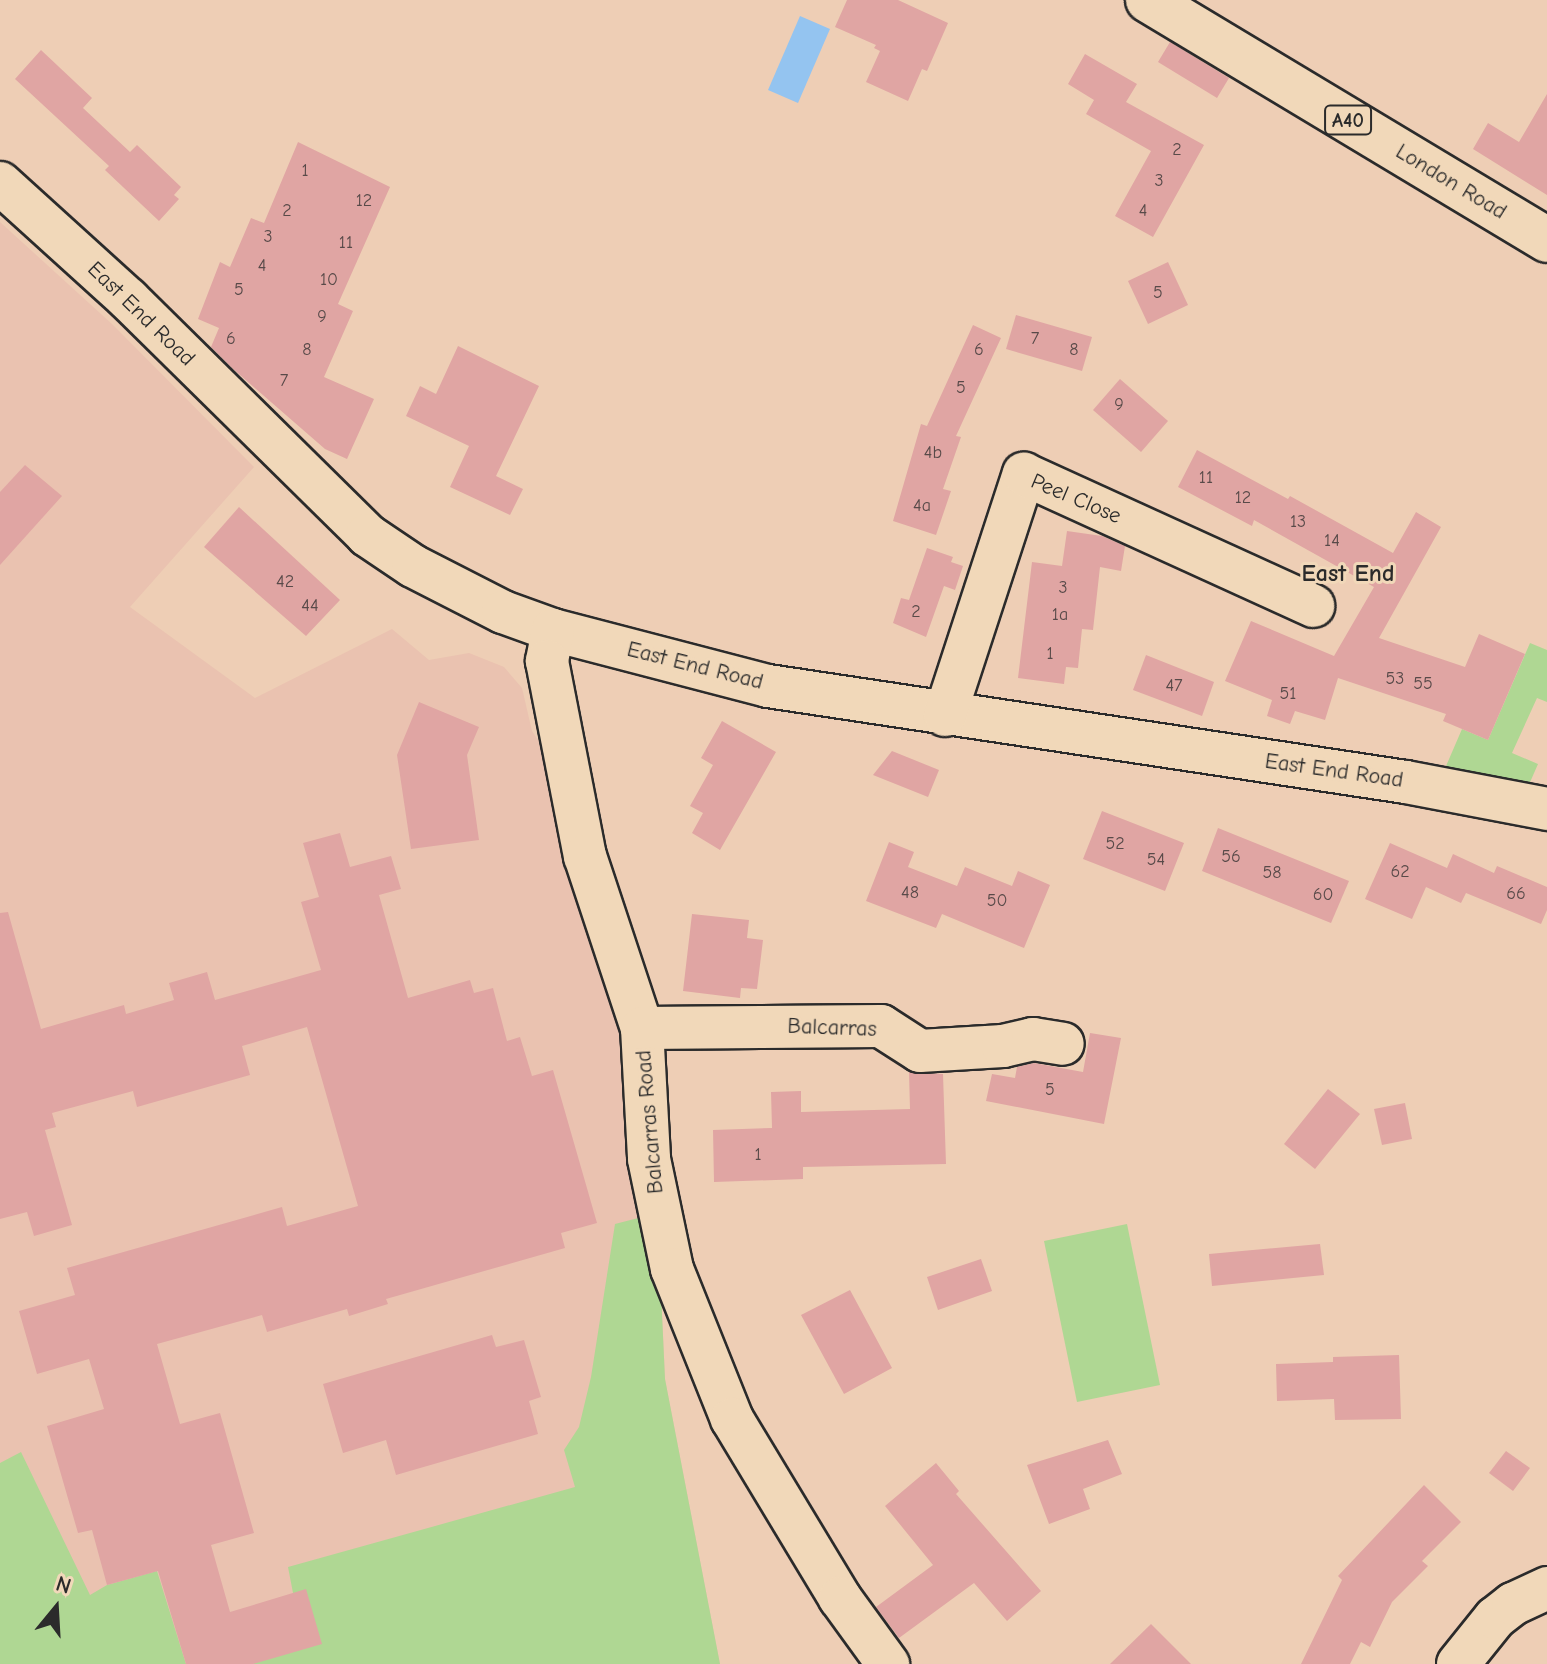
<!DOCTYPE html>
<style>
body{margin:0}
#map{position:relative;width:1547px;height:1664px;overflow:hidden;background:#eeceb5;font-family:"Comic Neue",sans-serif}
div>[style]{position:absolute}
.built>*{inset:0;background:#eac2b0}
.green>*{inset:0;background:#afd793}
.water>*{inset:0;background:#94c4f0}
.building>*{inset:0;background:#e0a5a3}
.roads{filter:drop-shadow(2px 0 #2b2b2b) drop-shadow(-2px 0 #2b2b2b) drop-shadow(0 2px #2b2b2b) drop-shadow(0 -2px #2b2b2b)}
.minor>*{height:42px;margin:-21px;padding:0 21px;transform-origin:21px;border-radius:21px;background:#f1d8b9}
.highway>*{height:44px;margin:-22px;padding:0 22px;transform-origin:22px;border-radius:22px;background:#f1d8b9}
span{translate:-50% -50%;white-space:nowrap;text-align:center;line-height:1.15;-webkit-text-stroke:6px #f1d8b9;paint-order:stroke}
.number-label{font-size:18px;color:#584a49}
.number-label span{-webkit-text-stroke-width:0}
.shield-label span{padding:2px 6px;background:#f1d8b9;border:2px solid;border-radius:6px;-webkit-text-stroke-width:0}
.shield-label{font-size:20px;color:#2b2b2b;font-weight:700}
.street-label{font-size:22px;color:#2b2b2b}
.neighbourhood-label{font-size:24px;color:#2b2b2b;font-weight:700}
.north{position:absolute;left:16px;top:1568px;width:80px;height:80px;-webkit-text-stroke:6px #f1d8b9;paint-order:stroke;rotate:18deg;font-size:22px;font-weight:700;line-height:32px;text-align:center;color:#2b2b2b}
.north::after{content:'';display:block;margin:auto;width:28px;height:36px;background:#2b2b2b;clip-path:polygon(50% 0,100% 100%,50% 72%,0 100%)}
</style>
<div id="map">
<div class="built">
<i style="clip-path:polygon(0 222px,112px 324px,254px 467px,130px 607px,255px 698px,392px 629px,429px 660px,469px 653px,504px 667px,522px 688px,532px 731px,554px 764px,624px 1030px,660px 1270px,665px 1379px,720px 1664px,0 1664px)"></i>
</div>
<div class="green">
<i style="clip-path:polygon(1530px 643px,1547px 650px,1547px 702px,1537px 698px,1512px 753px,1538px 764px,1521px 803px,1437px 787px,1462px 729px,1488px 740px)"></i>
<i style="clip-path:polygon(646px 1216px,660px 1270px,665px 1379px,720px 1664px,253px 1664px,293px 1593px,288px 1567px,575px 1487px,564px 1450px,579px 1427px,591px 1377px,615px 1224px)"></i>
<i style="clip-path:polygon(1127px 1224px,1160px 1385px,1077px 1402px,1044px 1241px)"></i>
<i style="clip-path:polygon(21px 1452px,90px 1595px,107px 1585px,157px 1571px,186px 1664px,0 1664px,0 1463px)"></i>
</div>
<div class="water">
<i style="clip-path:polygon(800px 16px,830px 29px,798px 103px,768px 90px)"></i>
</div>
<div class="building">
<i style="clip-path:polygon(847px 0,898px 0,948px 23px,927px 71px,922px 69px,908px 101px,866px 82px,880px 51px,874px 48px,876px 45px,835px 27px)"></i>
<i style="clip-path:polygon(1170px 42px,1229px 78px,1217px 98px,1158px 62px)"></i>
<i style="clip-path:polygon(41px 50px,92px 98px,83px 108px,130px 152px,137px 145px,181px 187px,174px 195px,179px 199px,159px 221px,105px 170px,109px 166px,15px 79px)"></i>
<i style="clip-path:polygon(1085px 54px,1137px 84px,1126px 102px,1204px 145px,1153px 237px,1115px 216px,1151px 151px,1086px 114px,1094px 100px,1068px 84px)"></i>
<i style="clip-path:polygon(1547px 94px,1547px 195px,1473px 149px,1488px 123px,1519px 142px)"></i>
<i style="clip-path:polygon(298px 142px,390px 187px,338px 304px,353px 311px,324px 377px,374px 399px,347px 459px,325px 449px,232px 368px,211px 347px,219px 328px,198px 319px,220px 262px,230px 267px,251px 218px,264px 223px)"></i>
<i style="clip-path:polygon(1168px 262px,1188px 305px,1148px 324px,1128px 281px)"></i>
<i style="clip-path:polygon(1016px 315px,1092px 337px,1082px 371px,1006px 349px)"></i>
<i style="clip-path:polygon(973px 325px,1001px 338px,956px 436px,961px 437px,943px 489px,951px 491px,936px 535px,893px 521px,921px 424px,927px 426px)"></i>
<i style="clip-path:polygon(458px 346px,539px 386px,496px 476px,523px 489px,510px 515px,450px 487px,469px 446px,406px 416px,420px 386px,436px 394px)"></i>
<i style="clip-path:polygon(1120px 379px,1168px 421px,1141px 452px,1093px 410px)"></i>
<i style="clip-path:polygon(1197px 450px,1288px 499px,1290px 496px,1393px 553px,1416px 512px,1441px 527px,1379px 638px,1465px 667px,1479px 634px,1525px 654px,1488px 740px,1443px 721px,1446px 714px,1338px 678px,1325px 720px,1295px 711px,1290px 724px,1267px 716px,1272px 700px,1225px 681px,1251px 621px,1334px 656px,1374px 587px,1254px 520px,1252px 526px,1178px 487px)"></i>
<i style="clip-path:polygon(25px 465px,62px 496px,0 565px,0 492px)"></i>
<i style="clip-path:polygon(239px 507px,340px 600px,306px 636px,204px 547px)"></i>
<i style="clip-path:polygon(1067px 531px,1102px 536px,1125px 546px,1121px 571px,1100px 567px,1093px 630px,1082px 629px,1078px 668px,1066px 667px,1064px 684px,1018px 678px,1032px 562px,1062px 566px)"></i>
<i style="clip-path:polygon(927px 548px,953px 557px,951px 562px,963px 566px,955px 590px,944px 586px,926px 637px,893px 623px,901px 598px,909px 600px)"></i>
<i style="clip-path:polygon(1146px 655px,1214px 682px,1202px 716px,1133px 690px)"></i>
<i style="clip-path:polygon(419px 702px,479px 727px,467px 755px,479px 840px,411px 849px,397px 755px)"></i>
<i style="clip-path:polygon(722px 721px,776px 752px,720px 850px,692px 833px,703px 813px,690px 806px,713px 765px,701px 758px)"></i>
<i style="clip-path:polygon(892px 751px,939px 770px,928px 797px,873px 775px)"></i>
<i style="clip-path:polygon(1102px 811px,1184px 843px,1165px 891px,1083px 859px)"></i>
<i style="clip-path:polygon(1218px 828px,1349px 881px,1331px 923px,1202px 871px)"></i>
<i style="clip-path:polygon(340px 833px,350px 867px,391px 856px,401px 889px,379px 895px,408px 998px,470px 980px,474px 993px,493px 988px,507px 1041px,520px 1037px,532px 1076px,553px 1070px,597px 1223px,561px 1233px,565px 1248px,386px 1299px,388px 1304px,349px 1316px,347px 1309px,267px 1332px,262px 1315px,157px 1344px,180px 1424px,220px 1413px,254px 1533px,211px 1545px,230px 1612px,306px 1589px,322px 1644px,253px 1664px,186px 1664px,158px 1571px,107px 1585px,92px 1530px,78px 1533px,47px 1426px,104px 1409px,89px 1359px,37px 1374px,19px 1311px,75px 1295px,67px 1268px,282px 1207px,287px 1226px,358px 1206px,307px 1027px,242px 1046px,250px 1075px,137px 1107px,133px 1091px,52px 1113px,56px 1127px,45px 1130px,72px 1225px,34px 1236px,27px 1212px,0 1219px,0 913px,8px 912px,41px 1029px,124px 1005px,126px 1014px,174px 1000px,169px 983px,207px 972px,215px 1000px,321px 970px,301px 902px,319px 897px,303px 843px)"></i>
<i style="clip-path:polygon(889px 842px,914px 852px,908px 867px,957px 886px,965px 867px,1012px 886px,1018px 871px,1050px 885px,1024px 948px,942px 914px,936px 928px,866px 901px)"></i>
<i style="clip-path:polygon(1390px 843px,1447px 868px,1453px 854px,1494px 873px,1497px 866px,1547px 887px,1547px 910px,1541px 924px,1466px 893px,1461px 903px,1426px 887px,1412px 919px,1365px 899px)"></i>
<i style="clip-path:polygon(692px 914px,749px 920px,747px 938px,763px 940px,757px 989px,741px 988px,740px 998px,683px 991px)"></i>
<i style="clip-path:polygon(1090px 1033px,1121px 1038px,1104px 1124px,986px 1101px,992px 1074px,1015px 1078px,1017px 1067px,1034px 1063px,1083px 1072px)"></i>
<i style="clip-path:polygon(909px 1072px,943px 1074px,946px 1164px,803px 1167px,803px 1179px,714px 1182px,713px 1130px,772px 1128px,771px 1092px,801px 1091px,801px 1112px,910px 1109px)"></i>
<i style="clip-path:polygon(1328px 1089px,1360px 1114px,1315px 1169px,1284px 1144px)"></i>
<i style="clip-path:polygon(1405px 1103px,1412px 1139px,1382px 1145px,1374px 1109px)"></i>
<i style="clip-path:polygon(1320px 1244px,1324px 1275px,1212px 1286px,1209px 1254px)"></i>
<i style="clip-path:polygon(981px 1259px,992px 1291px,938px 1310px,927px 1277px)"></i>
<i style="clip-path:polygon(850px 1290px,892px 1368px,844px 1394px,801px 1315px)"></i>
<i style="clip-path:polygon(492px 1335px,496px 1347px,524px 1340px,541px 1397px,529px 1401px,538px 1434px,396px 1475px,386px 1440px,343px 1453px,323px 1384px)"></i>
<i style="clip-path:polygon(1399px 1355px,1401px 1419px,1335px 1420px,1334px 1399px,1277px 1401px,1276px 1364px,1333px 1362px,1333px 1357px)"></i>
<i style="clip-path:polygon(1108px 1440px,1122px 1474px,1083px 1489px,1090px 1509px,1049px 1524px,1027px 1465px)"></i>
<i style="clip-path:polygon(1506px 1451px,1530px 1468px,1513px 1491px,1489px 1473px)"></i>
<i style="clip-path:polygon(936px 1463px,959px 1491px,956px 1494px,1041px 1591px,1007px 1621px,974px 1583px,899px 1638px,876px 1607px,933px 1565px,885px 1506px)"></i>
<i style="clip-path:polygon(1424px 1485px,1461px 1522px,1422px 1561px,1428px 1566px,1392px 1602px,1370px 1647px,1361px 1642px,1350px 1664px,1301px 1664px,1342px 1580px,1338px 1576px)"></i>
<i style="clip-path:polygon(1151px 1624px,1191px 1664px,1110px 1664px)"></i>
</div>
<div class="roads">
<div class="minor">
<i style="left:0;top:183px;width:173px;rotate:42.2deg"></i>
<i style="left:128px;top:299px;width:336px;rotate:44.6deg"></i>
<i style="left:367px;top:535px;width:55px;rotate:34deg"></i>
<i style="left:413px;top:566px;width:101px;rotate:27.1deg"></i>
<i style="left:503px;top:612px;width:53px;rotate:19.8deg"></i>
<i style="left:553px;top:630px;width:222px;rotate:14.6deg"></i>
<i style="left:768px;top:686px;width:645px;rotate:8.56deg"></i>
<i style="left:1406px;top:782px;width:144px;rotate:10.8deg"></i>
<i style="left:553px;top:630px;width:32px;rotate:101deg"></i>
<i style="left:547px;top:661px;width:199px;rotate:79deg"></i>
<i style="left:585px;top:856px;width:181px;rotate:71.7deg"></i>
<i style="left:642px;top:1028px;width:131px;rotate:86.9deg"></i>
<i style="left:649px;top:1159px;width:112px;rotate:78.2deg"></i>
<i style="left:672px;top:1269px;width:162px;rotate:68.2deg"></i>
<i style="left:732px;top:1419px;width:209px;rotate:58.9deg"></i>
<i style="left:840px;top:1598px;width:82px;rotate:54deg"></i>
<i style="left:945px;top:715px;width:254px;rotate:-71.9deg"></i>
<i style="left:1024px;top:474px;width:318px;rotate:24.5deg"></i>
<i style="left:642px;top:1028px;width:239px;rotate:-0.5deg"></i>
<i style="left:881px;top:1026px;width:46px;rotate:32.7deg"></i>
<i style="left:920px;top:1051px;width:83px;rotate:-3.4deg"></i>
<i style="left:1003px;top:1046px;width:31px;rotate:-13deg"></i>
<i style="left:1033px;top:1039px;width:30px;rotate:9deg"></i>
<i style="left:1458px;top:1664px;width:59px;rotate:-51.2deg"></i>
<i style="left:1495px;top:1618px;width:23px;rotate:-38deg"></i>
<i style="left:1513px;top:1604px;width:38px;rotate:-25deg"></i>
</div>
<div class="highway">
<i style="left:1148px;top:0;width:466px;rotate:31deg"></i>
</div>
</div>
<div class="number-label">
<span style="left:1177px;top:150px">2</span>
<span style="left:305px;top:171px">1</span>
<span style="left:1159px;top:181px">3</span>
<span style="left:364px;top:201px">12</span>
<span style="left:287px;top:211px">2</span>
<span style="left:1143px;top:211px">4</span>
<span style="left:268px;top:237px">3</span>
<span style="left:346px;top:243px">11</span>
<span style="left:262px;top:266px">4</span>
<span style="left:329px;top:280px">10</span>
<span style="left:239px;top:290px">5</span>
<span style="left:1158px;top:293px">5</span>
<span style="left:322px;top:317px">9</span>
<span style="left:231px;top:339px">6</span>
<span style="left:1035px;top:339px">7</span>
<span style="left:307px;top:350px">8</span>
<span style="left:979px;top:350px">6</span>
<span style="left:1074px;top:350px">8</span>
<span style="left:284px;top:381px">7</span>
<span style="left:961px;top:388px">5</span>
<span style="left:1119px;top:405px">9</span>
<span style="left:933px;top:453px">4b</span>
<span style="left:1206px;top:478px">11</span>
<span style="left:1243px;top:498px">12</span>
<span style="left:922px;top:506px">4a</span>
<span style="left:1298px;top:522px">13</span>
<span style="left:1332px;top:541px">14</span>
<span style="left:285px;top:582px">42</span>
<span style="left:1063px;top:588px">3</span>
<span style="left:310px;top:606px">44</span>
<span style="left:916px;top:612px">2</span>
<span style="left:1060px;top:615px">1a</span>
<span style="left:1050px;top:654px">1</span>
<span style="left:1395px;top:679px">53</span>
<span style="left:1423px;top:684px">55</span>
<span style="left:1174px;top:686px">47</span>
<span style="left:1288px;top:694px">51</span>
<span style="left:1115px;top:844px">52</span>
<span style="left:1231px;top:857px">56</span>
<span style="left:1156px;top:860px">54</span>
<span style="left:1400px;top:872px">62</span>
<span style="left:1272px;top:873px">58</span>
<span style="left:910px;top:893px">48</span>
<span style="left:1516px;top:894px">66</span>
<span style="left:1323px;top:895px">60</span>
<span style="left:997px;top:901px">50</span>
<span style="left:1050px;top:1090px">5</span>
<span style="left:758px;top:1155px">1</span>
</div>
<div class="shield-label">
<span style="left:1348px;top:120px">A40</span>
</div>
<div class="street-label">
<span style="left:1451px;top:182px;rotate:31deg">London Road</span>
<span style="left:141px;top:314px;rotate:44deg">East End Road</span>
<span style="left:1076px;top:499px;rotate:23deg">Peel Close</span>
<span style="left:695px;top:666px;rotate:14deg">East End Road</span>
<span style="left:1334px;top:771px;rotate:8deg">East End Road</span>
<span style="left:832px;top:1028px;rotate:2deg">Balcarras</span>
<span style="left:650px;top:1122px;rotate:-95deg">Balcarras Road</span>
</div>
<div class="neighbourhood-label">
<span style="left:1348px;top:574px">East End</span>
</div>
<div class="north">N</div>
</div>
